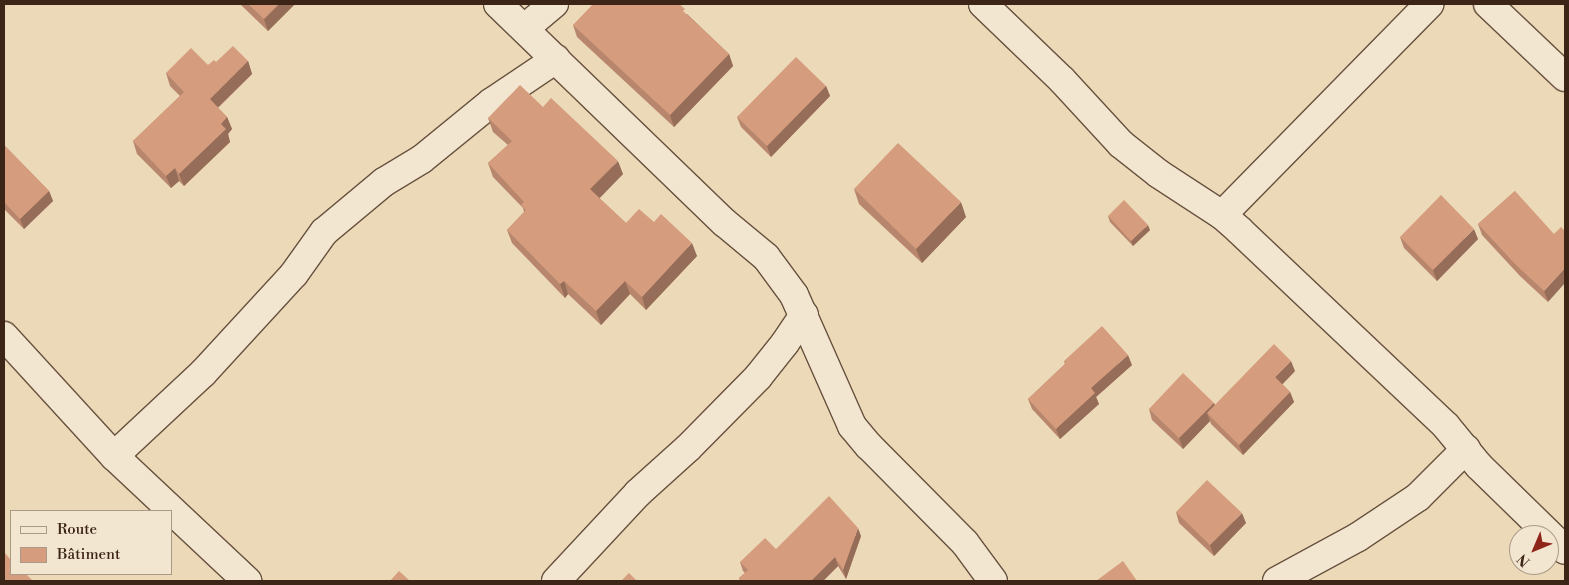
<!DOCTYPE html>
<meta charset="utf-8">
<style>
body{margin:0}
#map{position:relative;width:1569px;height:585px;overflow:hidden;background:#ecd9b8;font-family:"Libre Bodoni",serif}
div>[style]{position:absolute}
.roads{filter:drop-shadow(1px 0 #68523f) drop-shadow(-1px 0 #68523f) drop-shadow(0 1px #68523f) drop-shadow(0 -1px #68523f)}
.minor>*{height:28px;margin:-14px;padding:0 14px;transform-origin:14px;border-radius:14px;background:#f3e6d1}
.wall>*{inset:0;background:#b7866c}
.shaded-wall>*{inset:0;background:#956d58}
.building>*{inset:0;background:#d59c7e}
span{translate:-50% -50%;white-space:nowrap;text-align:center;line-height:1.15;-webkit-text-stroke:4.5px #f3e6d1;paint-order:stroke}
.frame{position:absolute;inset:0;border:5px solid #3c2517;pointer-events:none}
.legend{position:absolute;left:10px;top:510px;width:162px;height:65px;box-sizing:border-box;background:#f3e6d1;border:1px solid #aa9987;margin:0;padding:6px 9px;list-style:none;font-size:15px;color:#3c2517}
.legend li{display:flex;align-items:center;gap:10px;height:25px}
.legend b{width:25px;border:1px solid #aa9987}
.north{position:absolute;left:1509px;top:525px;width:50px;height:50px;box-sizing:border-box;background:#f3e6d1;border:1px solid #aa9987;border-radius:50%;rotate:225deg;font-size:14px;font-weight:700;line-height:20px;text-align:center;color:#3c2517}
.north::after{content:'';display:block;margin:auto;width:18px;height:22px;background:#8f2418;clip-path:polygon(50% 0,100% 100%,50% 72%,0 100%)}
</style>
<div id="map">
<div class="roads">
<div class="minor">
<i style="left:498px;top:4px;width:315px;rotate:44deg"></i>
<i style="left:725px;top:223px;width:53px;rotate:39.7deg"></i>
<i style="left:766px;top:257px;width:47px;rotate:53.6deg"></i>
<i style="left:794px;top:295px;width:143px;rotate:66.1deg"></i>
<i style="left:852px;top:426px;width:26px;rotate:50deg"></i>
<i style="left:869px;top:446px;width:136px;rotate:45.3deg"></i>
<i style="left:965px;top:543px;width:47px;rotate:53.6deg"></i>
<i style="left:983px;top:4px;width:110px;rotate:43.9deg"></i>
<i style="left:1062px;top:80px;width:87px;rotate:47.3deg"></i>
<i style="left:1121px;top:144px;width:48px;rotate:38.3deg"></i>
<i style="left:1159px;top:174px;width:75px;rotate:33.1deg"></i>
<i style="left:1222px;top:215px;width:23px;rotate:41deg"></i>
<i style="left:1239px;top:230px;width:285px;rotate:43.4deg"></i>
<i style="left:1446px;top:426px;width:52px;rotate:50.5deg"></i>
<i style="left:1479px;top:466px;width:120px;rotate:44.3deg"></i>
<i style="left:1488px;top:4px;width:106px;rotate:43.5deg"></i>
<i style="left:525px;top:28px;width:38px;rotate:-40deg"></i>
<i style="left:1222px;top:215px;width:296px;rotate:-45.5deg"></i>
<i style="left:4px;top:336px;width:163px;rotate:47.5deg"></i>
<i style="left:114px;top:456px;width:183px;rotate:43.2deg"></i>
<i style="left:114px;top:456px;width:122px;rotate:-43deg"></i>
<i style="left:203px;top:373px;width:134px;rotate:-47.4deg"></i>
<i style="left:294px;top:274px;width:52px;rotate:-54.5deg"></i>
<i style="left:324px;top:232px;width:78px;rotate:-39.8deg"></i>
<i style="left:384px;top:182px;width:44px;rotate:-31.2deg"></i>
<i style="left:422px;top:159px;width:90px;rotate:-39.2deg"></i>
<i style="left:492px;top:102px;width:77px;rotate:-33.9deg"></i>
<i style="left:556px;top:581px;width:120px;rotate:-47deg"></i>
<i style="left:638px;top:493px;width:67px;rotate:-42deg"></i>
<i style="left:688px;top:448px;width:100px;rotate:-45.4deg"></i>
<i style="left:758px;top:377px;width:43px;rotate:-51.5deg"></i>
<i style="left:785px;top:343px;width:34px;rotate:-56deg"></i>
<i style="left:1277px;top:581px;width:92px;rotate:-28.5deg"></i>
<i style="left:1358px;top:537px;width:72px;rotate:-33.7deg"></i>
<i style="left:1418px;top:497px;width:68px;rotate:-45deg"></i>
</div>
</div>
<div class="wall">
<i style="clip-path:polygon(240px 4px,295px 4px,268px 31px)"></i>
<i style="clip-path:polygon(687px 14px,729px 54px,733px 66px,674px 127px,577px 37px,573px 25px)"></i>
<i style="clip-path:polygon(248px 61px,252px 74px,218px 108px,227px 117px,232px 129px,228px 134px,230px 142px,184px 186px,179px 181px,171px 188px,137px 154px,133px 141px,180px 96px,170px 86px,166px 73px,208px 65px,216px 62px)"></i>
<i style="clip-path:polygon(826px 86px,830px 96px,771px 157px,741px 127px,737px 117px)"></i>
<i style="clip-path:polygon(543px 107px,623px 174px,599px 198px,626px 223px,654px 222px,697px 256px,646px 310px,630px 294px,601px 325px,568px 294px,565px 298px,512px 243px,507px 230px,524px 212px,523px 208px,493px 177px,488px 163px,508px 145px,493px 132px,488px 118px)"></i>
<i style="clip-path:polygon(4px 145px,49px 191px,53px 201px,24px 229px,4px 209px)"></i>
<i style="clip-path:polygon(854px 189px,966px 217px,922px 263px,859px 204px)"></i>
<i style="clip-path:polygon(1515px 191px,1548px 302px,1520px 276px,1482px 235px,1478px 224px)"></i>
<i style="clip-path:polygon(1108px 216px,1150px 230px,1133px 246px,1110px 222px)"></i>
<i style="clip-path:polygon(1400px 237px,1478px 239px,1437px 281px,1404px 248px)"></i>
<i style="clip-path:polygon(1064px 361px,1132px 365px,1096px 397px,1099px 404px,1060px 439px,1032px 409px,1028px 399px,1065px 364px)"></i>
<i style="clip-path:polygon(1295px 371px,1282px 384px,1290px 392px,1294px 402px,1243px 455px,1211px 424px,1210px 421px,1183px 449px,1152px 420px,1149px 409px,1214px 403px,1215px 405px)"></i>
<i style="clip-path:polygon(1176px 512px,1246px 523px,1214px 556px,1179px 523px)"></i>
<i style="clip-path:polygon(861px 536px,846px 579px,838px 566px,823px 581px,740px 581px,739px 578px,745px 573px,743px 571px,740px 562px,776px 549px)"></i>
</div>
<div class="shaded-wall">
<i style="clip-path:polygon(279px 4px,295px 4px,268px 31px,264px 19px)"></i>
<i style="clip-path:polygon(729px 54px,733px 66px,674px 127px,670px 115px)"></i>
<i style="clip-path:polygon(248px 61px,252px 74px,214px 111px,210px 99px)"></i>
<i style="clip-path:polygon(826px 86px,830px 96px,771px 157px,767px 146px)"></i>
<i style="clip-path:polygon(227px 117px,232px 129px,228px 134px,230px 142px,184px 186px,179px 174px,221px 124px)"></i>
<i style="clip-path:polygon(618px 161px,623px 174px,595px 203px,590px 189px)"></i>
<i style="clip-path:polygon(175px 168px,179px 181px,171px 188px,166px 176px)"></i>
<i style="clip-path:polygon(49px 191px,53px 201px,24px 229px,20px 219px)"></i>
<i style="clip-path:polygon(961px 202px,966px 217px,922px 263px,916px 249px)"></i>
<i style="clip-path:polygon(1148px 225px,1150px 230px,1133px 246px,1131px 241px)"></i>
<i style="clip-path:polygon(1474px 229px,1478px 239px,1437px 281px,1433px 270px)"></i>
<i style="clip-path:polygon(692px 243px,697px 256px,646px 310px,642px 297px)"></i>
<i style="clip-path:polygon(1565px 268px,1565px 283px,1548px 302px,1544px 291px)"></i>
<i style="clip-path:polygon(564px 281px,568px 294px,565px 298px,560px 284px)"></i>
<i style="clip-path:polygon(625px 281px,630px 294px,601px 325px,596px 311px)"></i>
<i style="clip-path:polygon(1128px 355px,1132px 365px,1096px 397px,1099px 404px,1060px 439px,1056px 429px,1091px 388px)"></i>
<i style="clip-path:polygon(1291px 361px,1295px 371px,1279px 388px,1275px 377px)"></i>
<i style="clip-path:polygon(1290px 392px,1294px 402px,1243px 455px,1239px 445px)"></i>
<i style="clip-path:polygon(1214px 403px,1217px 414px,1207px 413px,1210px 421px,1183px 449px,1179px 438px)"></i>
<i style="clip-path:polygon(1242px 513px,1246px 523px,1214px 556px,1210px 545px)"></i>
<i style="clip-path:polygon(858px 528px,861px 536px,846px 579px,843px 570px)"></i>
<i style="clip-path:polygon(835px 557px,838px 566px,823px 581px,811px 581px)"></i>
</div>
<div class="building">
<i style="clip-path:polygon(248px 4px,279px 4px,264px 19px)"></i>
<i style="clip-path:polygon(593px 4px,679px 4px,685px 9px,683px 11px,729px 54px,670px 115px,573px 25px)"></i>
<i style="clip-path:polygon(233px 46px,248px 61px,210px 99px,227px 117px,221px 124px,226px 129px,179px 174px,175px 168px,166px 176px,133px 141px,184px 92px,166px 73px,191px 48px,208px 65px,214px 60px,216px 62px)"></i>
<i style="clip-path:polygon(796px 57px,826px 86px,767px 146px,737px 117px)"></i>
<i style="clip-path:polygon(520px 85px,543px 107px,551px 98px,618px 161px,590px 189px,626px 223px,639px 209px,654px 222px,661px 214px,692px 243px,642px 297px,625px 281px,596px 311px,564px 281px,560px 284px,507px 230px,526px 210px,521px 205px,524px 202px,488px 163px,512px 141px,488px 118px)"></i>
<i style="clip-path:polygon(898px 143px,961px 202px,916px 249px,854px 189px)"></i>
<i style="clip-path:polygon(4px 145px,49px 191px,20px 219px,4px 202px)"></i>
<i style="clip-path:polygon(1515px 191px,1554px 234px,1561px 227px,1565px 231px,1565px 268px,1544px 291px,1516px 265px,1478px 224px)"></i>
<i style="clip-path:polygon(1441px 195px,1474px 229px,1433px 270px,1400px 237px)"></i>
<i style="clip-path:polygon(1124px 200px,1148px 225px,1131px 241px,1108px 216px)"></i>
<i style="clip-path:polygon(1102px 326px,1128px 355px,1091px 388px,1095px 393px,1056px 429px,1028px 399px,1066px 363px,1064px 361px)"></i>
<i style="clip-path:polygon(1274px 344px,1291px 361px,1275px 377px,1290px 392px,1239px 445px,1207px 413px)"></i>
<i style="clip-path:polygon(1183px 373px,1214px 403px,1179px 438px,1149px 409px)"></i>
<i style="clip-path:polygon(1207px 480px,1242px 513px,1210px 545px,1176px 512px)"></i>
<i style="clip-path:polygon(829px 496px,858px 528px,843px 570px,835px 557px,811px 581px,742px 581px,739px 578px,748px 570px,740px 562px,765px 538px,776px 549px)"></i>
<i style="clip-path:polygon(4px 552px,11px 560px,11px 574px,26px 574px,33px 581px,4px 581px)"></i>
<i style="clip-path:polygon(1123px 561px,1137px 581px,1096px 581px)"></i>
<i style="clip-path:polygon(399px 571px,410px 581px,390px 581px)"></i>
<i style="clip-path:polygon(629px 573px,637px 581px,621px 581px)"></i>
</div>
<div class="frame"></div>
<ul class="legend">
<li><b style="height:6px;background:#f3e6d1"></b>Route</li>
<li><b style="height:14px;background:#d59c7e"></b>Bâtiment</li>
</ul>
<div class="north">N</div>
</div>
